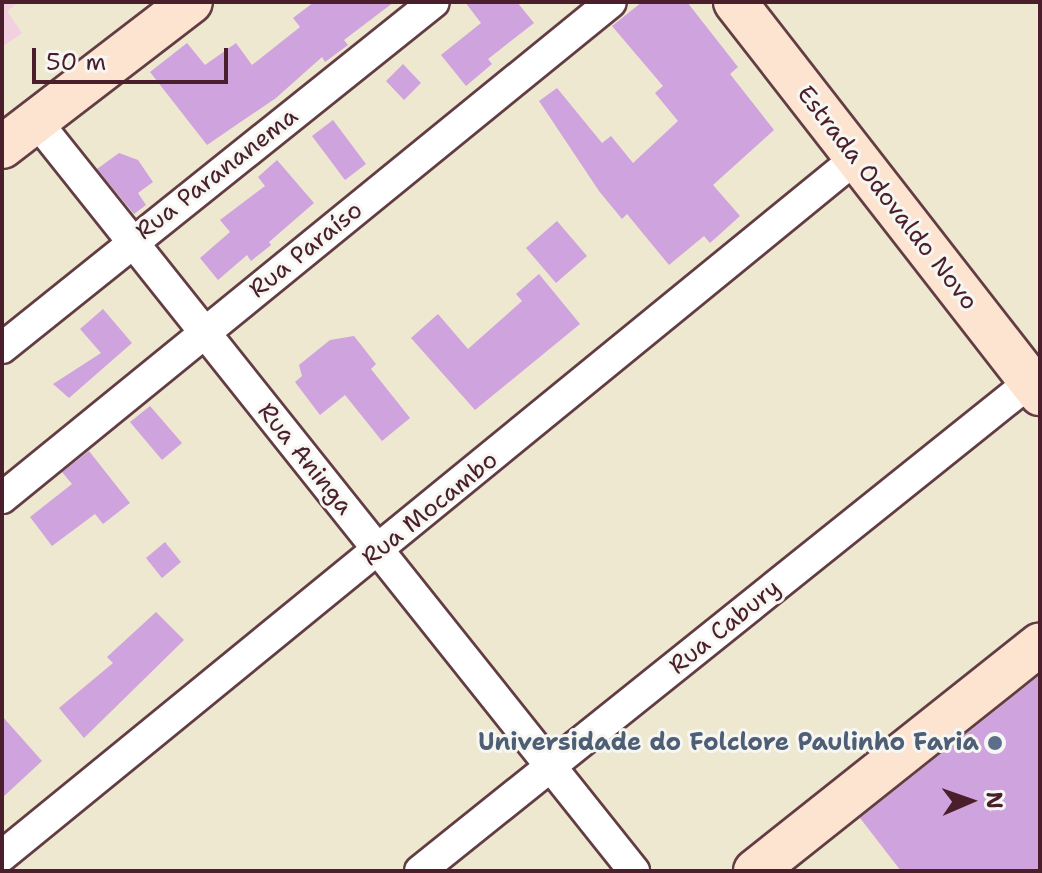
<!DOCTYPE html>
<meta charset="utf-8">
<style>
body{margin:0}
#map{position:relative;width:1042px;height:873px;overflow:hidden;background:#eee8d0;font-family:"Shantell Sans",sans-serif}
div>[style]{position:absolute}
.built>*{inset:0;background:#f3cfe0}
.building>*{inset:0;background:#cea3de}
.roads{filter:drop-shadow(2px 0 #633d44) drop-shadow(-2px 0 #633d44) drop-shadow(0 2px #633d44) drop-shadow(0 -2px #633d44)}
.street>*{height:30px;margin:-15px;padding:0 15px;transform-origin:15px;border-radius:15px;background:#fff}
.secondary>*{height:42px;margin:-21px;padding:0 21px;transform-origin:21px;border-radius:21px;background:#fde4d1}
.dots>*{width:22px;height:22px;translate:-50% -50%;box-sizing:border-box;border:4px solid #f6f6f2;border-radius:50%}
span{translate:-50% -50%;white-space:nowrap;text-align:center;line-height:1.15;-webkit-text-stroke:6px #f6f6f2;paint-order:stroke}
.street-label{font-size:24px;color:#4a1f2b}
.service-label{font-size:24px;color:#4e5e75;font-weight:700}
.right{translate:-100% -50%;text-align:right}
.frame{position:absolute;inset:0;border:4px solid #4a1f2b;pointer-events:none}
.north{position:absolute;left:930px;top:761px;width:80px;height:80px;-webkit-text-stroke:6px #f6f6f2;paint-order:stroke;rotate:88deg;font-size:22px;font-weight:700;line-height:32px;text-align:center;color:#4a1f2b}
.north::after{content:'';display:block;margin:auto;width:28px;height:36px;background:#4a1f2b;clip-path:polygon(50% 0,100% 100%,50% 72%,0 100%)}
.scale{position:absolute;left:32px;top:48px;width:196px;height:36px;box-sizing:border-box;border:4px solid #4a1f2b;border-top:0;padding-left:10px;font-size:24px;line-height:28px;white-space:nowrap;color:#4a1f2b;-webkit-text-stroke:6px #f6f6f2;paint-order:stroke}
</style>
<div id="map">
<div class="built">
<i style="clip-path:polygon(2px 2px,19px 2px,7px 11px,22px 33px,2px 47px)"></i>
</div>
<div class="building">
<i style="clip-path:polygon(314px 2px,394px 2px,344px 40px,348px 45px,325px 62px,322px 57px,276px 98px,207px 145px,150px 72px,187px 43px,205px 65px,236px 43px,252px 65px,300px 27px,293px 18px)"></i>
<i style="clip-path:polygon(465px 2px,517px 2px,534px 23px,488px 59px,492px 64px,466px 86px,441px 55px,481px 23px)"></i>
<i style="clip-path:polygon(642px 2px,687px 2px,738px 67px,730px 74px,774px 130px,713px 185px,740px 216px,710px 243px,704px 236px,669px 265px,627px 214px,622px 219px,599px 191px,539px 101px,557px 88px,602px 143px,611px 136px,633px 163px,678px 121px,655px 93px,663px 86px,612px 26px)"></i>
<i style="clip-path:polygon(403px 64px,421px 83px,404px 100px,386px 81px)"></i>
<i style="clip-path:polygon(333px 120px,366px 164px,345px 180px,312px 136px)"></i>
<i style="clip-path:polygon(119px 153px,138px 160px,153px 182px,138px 193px,146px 205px,134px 214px,97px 169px)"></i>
<i style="clip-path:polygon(277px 160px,314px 203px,269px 242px,271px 245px,251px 261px,247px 255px,218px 280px,200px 258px,230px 232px,220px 220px,265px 186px,258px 177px)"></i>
<i style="clip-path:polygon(557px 221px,587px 256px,556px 283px,526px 248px)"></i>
<i style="clip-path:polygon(539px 274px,580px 324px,475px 410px,411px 338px,438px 314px,468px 349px,522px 301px,516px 294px)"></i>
<i style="clip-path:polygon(103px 309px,132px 343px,69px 398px,53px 384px,101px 353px,80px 329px)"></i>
<i style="clip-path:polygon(354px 336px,376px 364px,371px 369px,410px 418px,382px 441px,345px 395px,320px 415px,295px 382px,302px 376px,299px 365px,330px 340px)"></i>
<i style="clip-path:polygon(150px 406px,182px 443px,162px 460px,130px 422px)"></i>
<i style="clip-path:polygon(89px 451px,130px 503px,103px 524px,95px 514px,52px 546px,30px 517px,72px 484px,62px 472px)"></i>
<i style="clip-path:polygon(165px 542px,181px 562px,162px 578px,146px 558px)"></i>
<i style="clip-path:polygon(156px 612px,184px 640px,84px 738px,59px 708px,113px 663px,107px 657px)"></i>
<i style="clip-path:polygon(1040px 675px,1040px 871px,901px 871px,860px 818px)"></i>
<i style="clip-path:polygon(2px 716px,42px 761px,2px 798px)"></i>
</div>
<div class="roads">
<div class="street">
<i style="left:37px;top:122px;width:958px;rotate:51.44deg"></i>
<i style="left:2px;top:348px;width:553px;rotate:-38.69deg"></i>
<i style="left:2px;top:498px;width:785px;rotate:-39.16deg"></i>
<i style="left:2px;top:856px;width:1102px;rotate:-39.25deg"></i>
<i style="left:420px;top:871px;width:782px;rotate:-38.72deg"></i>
</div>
<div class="secondary">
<i style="left:735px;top:2px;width:497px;rotate:52.1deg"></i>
<i style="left:2px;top:147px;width:238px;rotate:-37.5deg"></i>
<i style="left:755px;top:871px;width:364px;rotate:-38.5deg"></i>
</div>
</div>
<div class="dots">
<i style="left:995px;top:743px;background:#5c6f8a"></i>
</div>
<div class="street-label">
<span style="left:217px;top:174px;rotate:-38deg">Rua Parananema</span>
<span style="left:887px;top:198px;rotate:52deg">Estrada Odovaldo Novo</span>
<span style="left:306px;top:250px;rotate:-39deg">Rua Paraíso</span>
<span style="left:305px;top:459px;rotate:51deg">Rua Aninga</span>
<span style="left:430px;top:509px;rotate:-39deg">Rua Mocambo</span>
<span style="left:725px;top:627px;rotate:-39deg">Rua Cabury</span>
</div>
<div class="service-label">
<span class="right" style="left:979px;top:743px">Universidade do Folclore Paulinho Faria</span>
</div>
<div class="frame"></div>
<div class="north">N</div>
<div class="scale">50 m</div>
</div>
